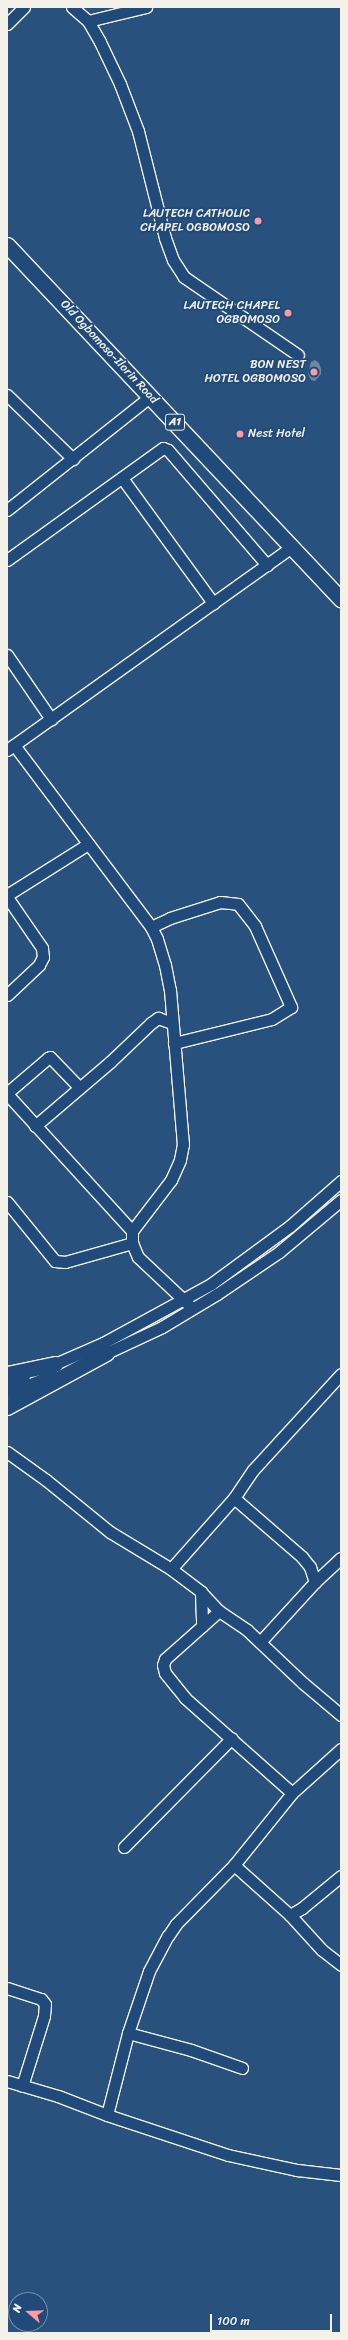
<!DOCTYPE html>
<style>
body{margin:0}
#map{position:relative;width:348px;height:2340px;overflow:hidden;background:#28517e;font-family:Sriracha,sans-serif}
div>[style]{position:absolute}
.water>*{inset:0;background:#6e88a2}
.roads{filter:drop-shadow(1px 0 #f4f1e8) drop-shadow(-1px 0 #f4f1e8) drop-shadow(0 1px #f4f1e8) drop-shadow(0 -1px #f4f1e8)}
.minor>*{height:11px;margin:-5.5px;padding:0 5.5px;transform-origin:5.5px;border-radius:5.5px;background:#1f4a7a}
.highway>*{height:15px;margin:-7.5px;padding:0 7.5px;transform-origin:7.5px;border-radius:7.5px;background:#1f4a7a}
.dots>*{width:11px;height:11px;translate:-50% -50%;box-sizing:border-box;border:2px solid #1f4a7a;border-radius:50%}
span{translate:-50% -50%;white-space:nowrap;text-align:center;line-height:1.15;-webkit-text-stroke:3.5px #1f4a7a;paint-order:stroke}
.shield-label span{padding:1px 3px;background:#1f4a7a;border:1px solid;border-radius:3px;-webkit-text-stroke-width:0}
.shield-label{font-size:11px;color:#f4f1e8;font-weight:700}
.poi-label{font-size:12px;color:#f4f1e8}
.right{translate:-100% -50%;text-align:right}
.left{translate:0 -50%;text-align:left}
.street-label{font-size:12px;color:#f4f1e8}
.frame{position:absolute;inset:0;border:8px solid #f4f1e8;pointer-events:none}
.north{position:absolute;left:8px;top:2292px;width:40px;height:40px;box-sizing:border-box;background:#1f4a7a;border:1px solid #748da6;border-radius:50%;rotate:289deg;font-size:11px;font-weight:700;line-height:16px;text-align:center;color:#f4f1e8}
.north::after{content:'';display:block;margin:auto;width:14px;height:18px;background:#ff9aa2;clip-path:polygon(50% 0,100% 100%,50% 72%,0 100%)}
.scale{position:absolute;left:210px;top:2314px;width:122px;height:18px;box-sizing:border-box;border:2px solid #f4f1e8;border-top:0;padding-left:5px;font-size:12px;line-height:14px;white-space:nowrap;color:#f4f1e8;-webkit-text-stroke:3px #1f4a7a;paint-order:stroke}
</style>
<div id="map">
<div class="water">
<i style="clip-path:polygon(315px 360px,319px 363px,321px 369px,321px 374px,315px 381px,311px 380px,308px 374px,311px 362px)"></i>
</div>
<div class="roads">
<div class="minor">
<i style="left:72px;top:7px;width:21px;rotate:41deg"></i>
<i style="left:88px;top:21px;width:24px;rotate:60deg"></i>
<i style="left:100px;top:42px;width:47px;rotate:64.5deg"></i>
<i style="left:120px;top:84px;width:50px;rotate:69deg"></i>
<i style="left:138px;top:131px;width:110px;rotate:75.8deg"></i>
<i style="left:165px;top:238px;width:23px;rotate:70deg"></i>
<i style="left:173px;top:260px;width:20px;rotate:57deg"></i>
<i style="left:184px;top:277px;width:138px;rotate:34.4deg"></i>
<i style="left:88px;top:21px;width:60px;rotate:-13.6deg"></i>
<i style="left:7px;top:24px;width:24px;rotate:-45deg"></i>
<i style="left:7px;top:395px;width:92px;rotate:44.1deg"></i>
<i style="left:122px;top:478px;width:155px;rotate:53.9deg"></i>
<i style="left:7px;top:510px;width:184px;rotate:-38.4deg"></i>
<i style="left:7px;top:560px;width:192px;rotate:-35.7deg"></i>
<i style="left:163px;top:448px;width:5px;rotate:22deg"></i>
<i style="left:168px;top:450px;width:152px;rotate:49.3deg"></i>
<i style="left:7px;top:655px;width:78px;rotate:55.5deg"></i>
<i style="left:14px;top:745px;width:228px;rotate:53deg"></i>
<i style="left:151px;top:927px;width:13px;rotate:63deg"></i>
<i style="left:157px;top:939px;width:27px;rotate:73deg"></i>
<i style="left:165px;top:965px;width:25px;rotate:79deg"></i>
<i style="left:170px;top:990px;width:155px;rotate:85.2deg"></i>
<i style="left:183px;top:1144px;width:16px;rotate:101deg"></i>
<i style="left:180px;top:1160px;width:22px;rotate:114deg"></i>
<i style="left:171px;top:1180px;width:64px;rotate:127.4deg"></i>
<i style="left:7px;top:750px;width:350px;rotate:-35.5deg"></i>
<i style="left:7px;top:895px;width:96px;rotate:-32.2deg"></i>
<i style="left:7px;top:897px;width:62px;rotate:55.5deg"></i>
<i style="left:42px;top:948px;width:9px;rotate:84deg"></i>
<i style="left:43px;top:957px;width:9px;rotate:117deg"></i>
<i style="left:39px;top:965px;width:44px;rotate:136.8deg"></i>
<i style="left:151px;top:927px;width:21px;rotate:-25deg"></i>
<i style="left:170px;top:918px;width:52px;rotate:-17.7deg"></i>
<i style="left:220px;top:902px;width:18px;rotate:6deg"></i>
<i style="left:238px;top:904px;width:28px;rotate:52deg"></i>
<i style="left:255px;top:926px;width:89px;rotate:66deg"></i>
<i style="left:291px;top:1007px;width:22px;rotate:148deg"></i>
<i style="left:272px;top:1019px;width:101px;rotate:166.2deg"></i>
<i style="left:7px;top:1093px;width:54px;rotate:-40.5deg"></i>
<i style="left:48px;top:1058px;width:2px;rotate:-27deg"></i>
<i style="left:50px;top:1057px;width:42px;rotate:46deg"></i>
<i style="left:7px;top:1094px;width:185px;rotate:47.6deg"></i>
<i style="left:132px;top:1231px;width:12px;rotate:90deg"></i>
<i style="left:132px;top:1243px;width:15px;rotate:67deg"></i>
<i style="left:138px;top:1257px;width:70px;rotate:43.3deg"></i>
<i style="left:35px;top:1126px;width:99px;rotate:-40.5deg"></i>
<i style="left:110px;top:1062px;width:57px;rotate:-43.6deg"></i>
<i style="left:151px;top:1023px;width:9px;rotate:-36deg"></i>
<i style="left:158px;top:1018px;width:15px;rotate:20deg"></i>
<i style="left:7px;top:1202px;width:76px;rotate:50.9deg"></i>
<i style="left:55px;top:1261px;width:10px;rotate:6deg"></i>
<i style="left:65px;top:1262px;width:70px;rotate:-15.8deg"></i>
<i style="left:100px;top:1356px;width:68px;rotate:-25.1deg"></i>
<i style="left:162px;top:1327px;width:64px;rotate:-31deg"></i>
<i style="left:217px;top:1294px;width:75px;rotate:-34.1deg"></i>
<i style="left:279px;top:1252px;width:81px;rotate:-40deg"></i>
<i style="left:48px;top:1367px;width:60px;rotate:-23.6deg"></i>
<i style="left:103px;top:1343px;width:123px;rotate:-28.6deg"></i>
<i style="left:211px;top:1284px;width:98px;rotate:-36.3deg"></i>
<i style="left:290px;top:1226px;width:68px;rotate:-41.4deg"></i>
<i style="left:7px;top:1382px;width:18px;rotate:-19deg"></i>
<i style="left:7px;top:1393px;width:49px;rotate:-21.4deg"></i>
<i style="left:7px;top:1452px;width:48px;rotate:35.7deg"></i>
<i style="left:46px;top:1480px;width:82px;rotate:39.1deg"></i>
<i style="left:110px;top:1532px;width:71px;rotate:31.2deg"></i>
<i style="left:171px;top:1569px;width:38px;rotate:37deg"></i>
<i style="left:201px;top:1592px;width:26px;rotate:47deg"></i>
<i style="left:219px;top:1611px;width:34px;rotate:34deg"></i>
<i style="left:247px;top:1630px;width:77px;rotate:43.4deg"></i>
<i style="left:303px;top:1683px;width:50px;rotate:40.1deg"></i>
<i style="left:234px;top:1498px;width:90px;rotate:40.9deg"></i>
<i style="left:302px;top:1557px;width:13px;rotate:51deg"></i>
<i style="left:310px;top:1567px;width:16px;rotate:72deg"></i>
<i style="left:171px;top:1569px;width:95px;rotate:-48.4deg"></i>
<i style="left:234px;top:1498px;width:34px;rotate:-56deg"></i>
<i style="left:253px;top:1470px;width:130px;rotate:-47.5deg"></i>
<i style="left:201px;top:1592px;width:34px;rotate:88deg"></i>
<i style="left:219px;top:1611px;width:72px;rotate:138.4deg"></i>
<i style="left:165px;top:1659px;width:6px;rotate:108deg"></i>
<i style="left:163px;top:1665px;width:8px;rotate:76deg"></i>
<i style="left:165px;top:1673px;width:32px;rotate:51deg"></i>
<i style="left:185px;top:1698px;width:143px;rotate:41.6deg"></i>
<i style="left:260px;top:1642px;width:81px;rotate:-47.5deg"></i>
<i style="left:315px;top:1582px;width:35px;rotate:-43deg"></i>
<i style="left:124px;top:1847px;width:153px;rotate:-45.3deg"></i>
<i style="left:234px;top:1865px;width:75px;rotate:41.8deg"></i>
<i style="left:290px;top:1915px;width:14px;rotate:-30deg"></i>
<i style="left:302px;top:1908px;width:50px;rotate:-39.4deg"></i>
<i style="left:290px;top:1915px;width:47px;rotate:47.6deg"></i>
<i style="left:322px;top:1950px;width:24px;rotate:38deg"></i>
<i style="left:7px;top:1988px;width:36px;rotate:18deg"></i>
<i style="left:41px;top:1999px;width:6px;rotate:51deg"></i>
<i style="left:45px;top:2004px;width:12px;rotate:95deg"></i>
<i style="left:44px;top:2016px;width:73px;rotate:107.4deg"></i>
<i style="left:128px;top:2033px;width:65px;rotate:15.1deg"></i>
<i style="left:191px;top:2050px;width:54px;rotate:19.4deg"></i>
<i style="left:7px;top:2081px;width:53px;rotate:16.4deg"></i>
<i style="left:58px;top:2096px;width:53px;rotate:21.2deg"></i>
<i style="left:107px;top:2115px;width:127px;rotate:18.3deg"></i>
<i style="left:228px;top:2155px;width:71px;rotate:12.3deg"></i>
<i style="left:297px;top:2170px;width:44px;rotate:6.5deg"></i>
<i style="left:107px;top:2115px;width:85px;rotate:-75.6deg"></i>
<i style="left:128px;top:2033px;width:65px;rotate:-71.3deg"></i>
<i style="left:149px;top:1971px;width:40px;rotate:-62deg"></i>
<i style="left:168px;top:1936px;width:14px;rotate:-56deg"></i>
<i style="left:176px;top:1924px;width:83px;rotate:-45.5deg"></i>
<i style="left:234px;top:1865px;width:92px;rotate:-51.1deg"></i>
<i style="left:292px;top:1793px;width:66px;rotate:-41.9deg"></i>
</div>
<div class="highway">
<i style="left:7px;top:245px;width:487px;rotate:46.7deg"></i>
<i style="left:7px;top:1374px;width:49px;rotate:-11.8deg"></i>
<i style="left:7px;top:1407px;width:113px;rotate:-28.6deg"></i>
</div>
</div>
<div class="dots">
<i style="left:258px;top:221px;background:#ff9aa2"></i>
<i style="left:288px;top:313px;background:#ff9aa2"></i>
<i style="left:314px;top:372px;background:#ff9aa2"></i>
<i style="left:240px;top:434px;background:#ff9aa2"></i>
</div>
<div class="shield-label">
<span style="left:175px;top:422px">A1</span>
</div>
<div class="poi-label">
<span class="right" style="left:250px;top:221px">LAUTECH CATHOLIC<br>CHAPEL OGBOMOSO</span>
<span class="right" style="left:280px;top:313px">LAUTECH CHAPEL<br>OGBOMOSO</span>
<span class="right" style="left:306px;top:372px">BON NEST<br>HOTEL OGBOMOSO</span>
<span class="left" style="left:248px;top:434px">Nest Hotel</span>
</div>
<div class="street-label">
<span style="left:109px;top:352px;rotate:47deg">Old Ogbomoso-Ilorin Road</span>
</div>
<div class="frame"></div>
<div class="north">N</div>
<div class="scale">100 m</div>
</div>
